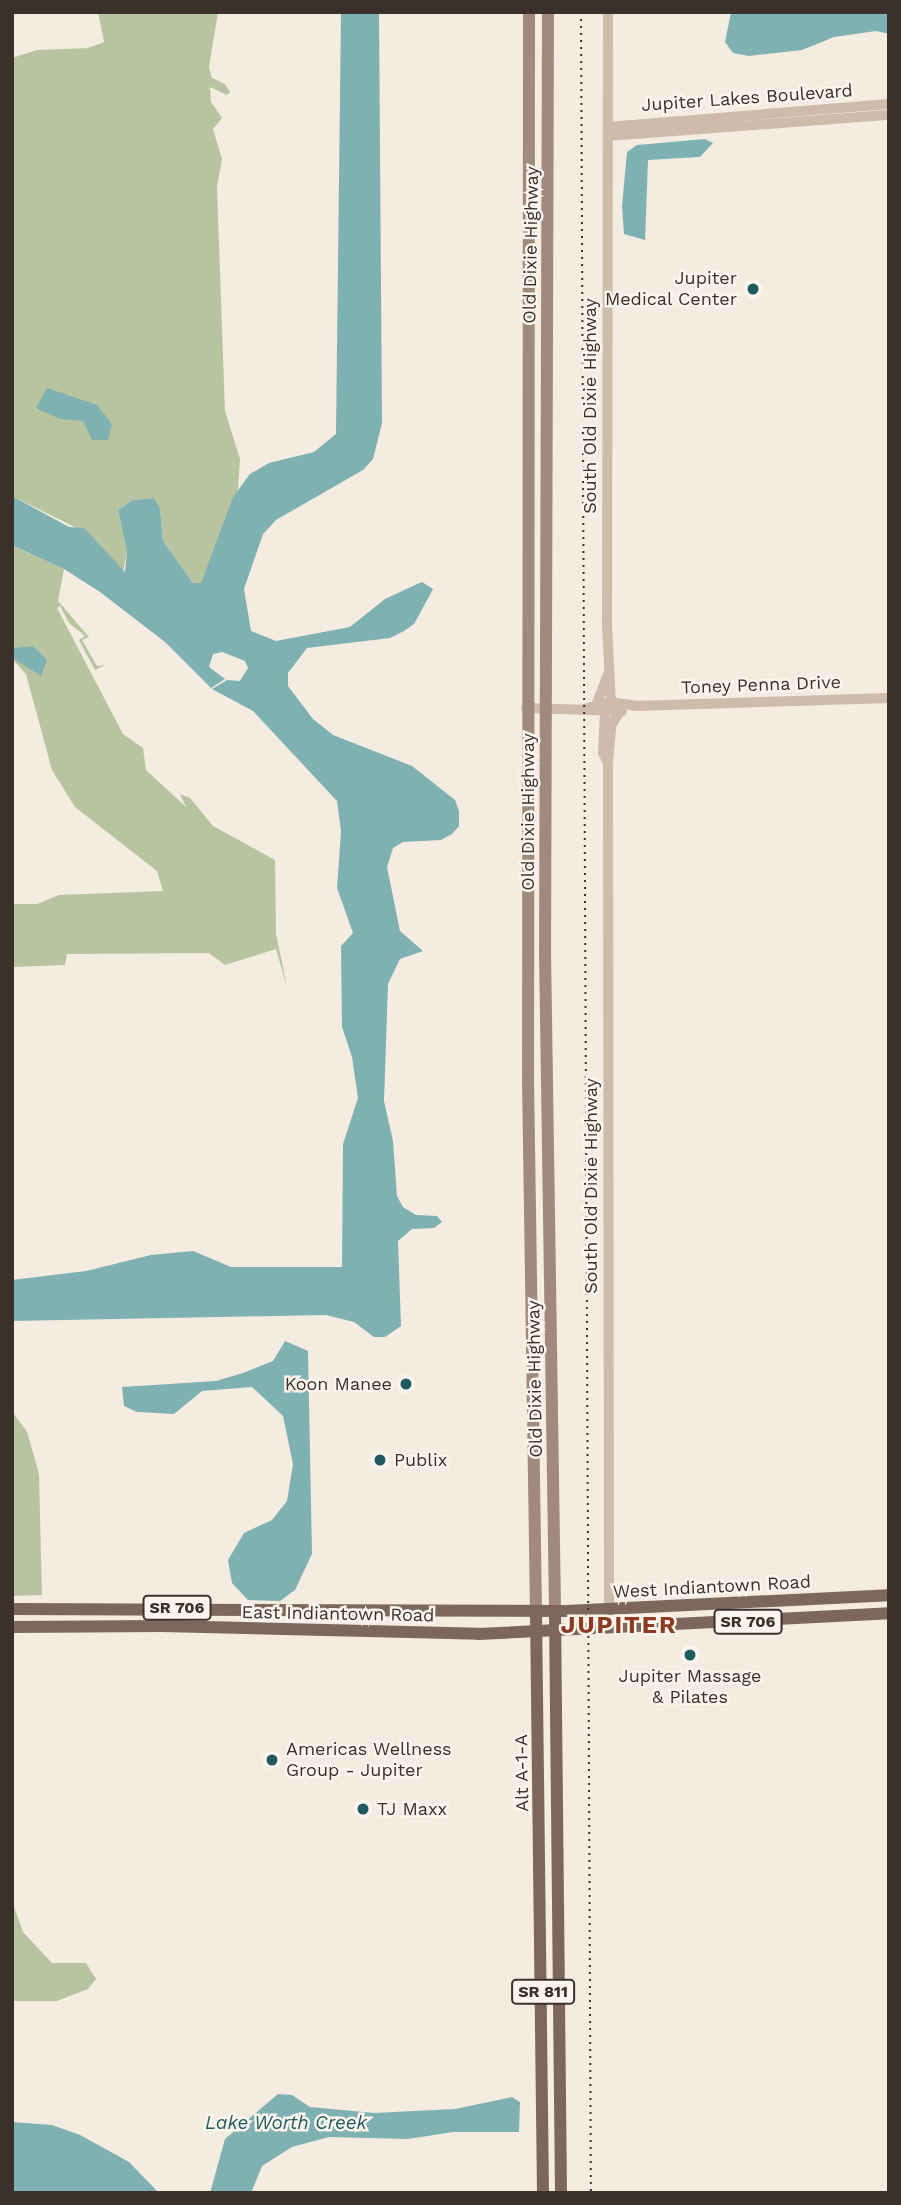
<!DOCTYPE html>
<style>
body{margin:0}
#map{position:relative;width:901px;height:2205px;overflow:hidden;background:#f4ebe1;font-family:"Work Sans",sans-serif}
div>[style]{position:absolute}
.green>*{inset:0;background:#b8c4a0}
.water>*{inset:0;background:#7fb0b2}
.tertiary>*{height:10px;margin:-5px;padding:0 5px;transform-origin:5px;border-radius:5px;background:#cdbbac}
.secondary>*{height:12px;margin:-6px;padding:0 6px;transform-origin:6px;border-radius:6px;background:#a18a7d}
.primary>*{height:12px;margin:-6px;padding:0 6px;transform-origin:6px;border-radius:6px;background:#7d675c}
.rail>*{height:2px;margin-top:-1px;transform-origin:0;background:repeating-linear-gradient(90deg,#3b302b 0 2px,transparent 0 7px)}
.dots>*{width:19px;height:19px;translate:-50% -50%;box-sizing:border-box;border:4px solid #fbf5ee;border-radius:50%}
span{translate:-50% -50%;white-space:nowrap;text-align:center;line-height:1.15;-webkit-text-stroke:5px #fbf5ee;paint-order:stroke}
.shield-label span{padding:2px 5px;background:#fbf5ee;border:2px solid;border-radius:5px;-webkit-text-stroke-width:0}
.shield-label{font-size:16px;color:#3b302b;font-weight:700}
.street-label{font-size:18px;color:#3b302b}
.poi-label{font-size:18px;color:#3b302b}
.right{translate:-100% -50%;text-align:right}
.left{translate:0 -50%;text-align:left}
.water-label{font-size:19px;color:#1f5a5e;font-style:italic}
.district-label{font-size:24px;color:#8c3b22;font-weight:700;letter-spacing:2px}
.frame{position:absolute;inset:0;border:14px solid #3b302b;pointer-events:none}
</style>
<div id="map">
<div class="green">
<i style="clip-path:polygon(98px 12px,218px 12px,209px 67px,212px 78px,225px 84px,230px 92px,227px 95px,210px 87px,211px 102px,222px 118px,213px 129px,222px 159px,217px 187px,225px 411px,240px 459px,238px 489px,201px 583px,193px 583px,163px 541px,160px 508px,154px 498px,133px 500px,118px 510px,127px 552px,123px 572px,89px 534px,12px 496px,12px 58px,37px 50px,88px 48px,104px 42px)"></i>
<i style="clip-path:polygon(12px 545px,64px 569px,58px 601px,89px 637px,82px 640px,97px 666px,105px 665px,95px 670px,79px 640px,85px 636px,69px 623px,60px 606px,57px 608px,123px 734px,143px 748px,146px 770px,186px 807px,180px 794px,190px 798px,213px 826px,275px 860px,276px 934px,287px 987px,276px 949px,225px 965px,209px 953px,67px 954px,65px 965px,12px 967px,12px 904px,37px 904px,59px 895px,163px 891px,157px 871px,75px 807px,52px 770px,26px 674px,12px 659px)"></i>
<i style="clip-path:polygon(12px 1411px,27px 1432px,39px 1474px,42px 1595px,12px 1596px)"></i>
<i style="clip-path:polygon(12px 1901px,23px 1932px,52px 1963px,86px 1963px,96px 1979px,88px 1989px,57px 2001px,12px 2001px)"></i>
</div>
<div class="water">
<i style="clip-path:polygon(341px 12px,379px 12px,382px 423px,373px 459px,363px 470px,276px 520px,263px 534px,244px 589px,251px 631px,276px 641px,350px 627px,385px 599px,415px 585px,422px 582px,433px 589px,414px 624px,404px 631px,390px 638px,307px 648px,288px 673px,288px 686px,313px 719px,333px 735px,412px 766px,455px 800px,459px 811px,459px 826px,452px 834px,441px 840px,403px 842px,393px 848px,387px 867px,400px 931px,423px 951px,400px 959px,388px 984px,384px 1101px,393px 1141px,397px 1196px,403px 1207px,416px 1215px,437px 1216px,442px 1222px,434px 1228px,412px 1229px,398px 1241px,401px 1326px,385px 1337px,374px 1337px,354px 1322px,326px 1315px,12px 1321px,12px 1280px,86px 1271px,151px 1255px,193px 1251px,231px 1267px,342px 1267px,343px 1144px,358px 1098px,352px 1057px,342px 1027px,341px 946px,353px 933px,337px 888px,341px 831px,337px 801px,253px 711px,212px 689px,227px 680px,240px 681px,248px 668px,245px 661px,222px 652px,213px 654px,209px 667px,225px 679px,211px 688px,165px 642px,100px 592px,64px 569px,12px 545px,12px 496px,69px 527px,84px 528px,125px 572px,127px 552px,118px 510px,133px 500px,154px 498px,160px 508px,163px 541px,193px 583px,201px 583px,233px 497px,250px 474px,269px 463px,314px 452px,336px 434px)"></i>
<i style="clip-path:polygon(731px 12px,889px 12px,889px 34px,876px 31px,834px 37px,802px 50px,749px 56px,733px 53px,725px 42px)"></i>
<i style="clip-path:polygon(705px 139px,713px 143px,700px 157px,648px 160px,645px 240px,624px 234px,622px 206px,627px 152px,637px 145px)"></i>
<i style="clip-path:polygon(47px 388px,97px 405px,112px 424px,108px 440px,92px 440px,83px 421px,60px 419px,36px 408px)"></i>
<i style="clip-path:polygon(33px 646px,47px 660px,41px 676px,12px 658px,14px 648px)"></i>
<i style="clip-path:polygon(285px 1341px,308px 1351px,312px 1554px,295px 1590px,280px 1601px,248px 1600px,232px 1583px,228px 1560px,244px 1533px,272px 1520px,287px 1501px,293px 1464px,283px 1416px,252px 1387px,202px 1391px,174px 1414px,137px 1412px,124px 1406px,122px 1387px,216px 1381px,243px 1373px,273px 1361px)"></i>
<i style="clip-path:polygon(278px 2094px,292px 2095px,310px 2107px,374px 2113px,455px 2109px,512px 2097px,520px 2102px,519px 2132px,453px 2132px,408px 2139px,329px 2137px,292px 2147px,262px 2166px,251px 2193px,210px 2193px,225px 2139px)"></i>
<i style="clip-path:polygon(12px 2122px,52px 2125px,80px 2135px,129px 2162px,159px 2193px,12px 2193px)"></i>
</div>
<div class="tertiary">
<i style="left:608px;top:12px;width:614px;rotate:90.09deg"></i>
<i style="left:607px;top:626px;width:76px;rotate:87deg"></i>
<i style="left:608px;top:127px;width:282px;rotate:-4.7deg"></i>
<i style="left:608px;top:136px;width:282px;rotate:-4.3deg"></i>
<i style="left:597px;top:703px;width:31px;rotate:-69deg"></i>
<i style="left:526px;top:708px;width:96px;rotate:1.8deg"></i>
<i style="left:584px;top:709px;width:28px;rotate:-15deg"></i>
<i style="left:611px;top:702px;width:24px;rotate:9deg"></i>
<i style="left:635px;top:706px;width:254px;rotate:-1.8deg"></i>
<i style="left:605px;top:713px;width:40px;rotate:92.9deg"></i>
<i style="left:603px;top:753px;width:11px;rotate:63deg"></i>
<i style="left:609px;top:1609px;width:846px;rotate:-90.07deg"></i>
<i style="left:608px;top:763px;width:37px;rotate:-85deg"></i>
<i style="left:611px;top:726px;width:17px;rotate:-59deg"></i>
</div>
<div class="secondary">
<i style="left:529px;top:12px;width:1066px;rotate:90.05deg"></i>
<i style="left:528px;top:1078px;width:534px;rotate:89.14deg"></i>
<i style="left:548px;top:12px;width:939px;rotate:90.18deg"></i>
<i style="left:545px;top:951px;width:661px;rotate:89.13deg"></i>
</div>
<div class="primary">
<i style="left:12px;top:1609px;width:554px;rotate:0.21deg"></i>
<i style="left:566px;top:1611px;width:323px;rotate:-2.8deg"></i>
<i style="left:536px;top:1612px;width:581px;rotate:89.31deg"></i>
<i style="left:555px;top:1612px;width:581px;rotate:89.41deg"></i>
<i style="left:12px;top:1627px;width:150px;rotate:-0.4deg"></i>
<i style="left:162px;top:1626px;width:317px;rotate:1.4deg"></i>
<i style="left:479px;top:1634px;width:411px;rotate:-2.9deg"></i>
</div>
<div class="rail">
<i style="left:581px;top:12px;width:2181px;rotate:89.74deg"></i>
</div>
<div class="dots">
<i style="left:753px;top:289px;background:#1f5a5e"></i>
<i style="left:406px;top:1384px;background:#1f5a5e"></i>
<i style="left:380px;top:1460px;background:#1f5a5e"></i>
<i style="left:690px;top:1655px;background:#1f5a5e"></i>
<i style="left:272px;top:1760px;background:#1f5a5e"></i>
<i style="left:363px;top:1809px;background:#1f5a5e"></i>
</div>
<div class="shield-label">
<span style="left:177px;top:1608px">SR 706</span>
<span style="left:748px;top:1622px">SR 706</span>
<span style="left:543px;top:1992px">SR 811</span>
</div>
<div class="street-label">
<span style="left:747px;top:98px;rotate:-4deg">Jupiter Lakes Boulevard</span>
<span style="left:531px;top:245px;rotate:-89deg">Old Dixie Highway</span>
<span style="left:590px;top:406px;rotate:-90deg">South Old Dixie Highway</span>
<span style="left:761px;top:685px;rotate:-2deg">Toney Penna Drive</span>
<span style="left:528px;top:812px;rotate:-90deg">Old Dixie Highway</span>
<span style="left:591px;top:1186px;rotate:-90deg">South Old Dixie Highway</span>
<span style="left:535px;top:1379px;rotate:-91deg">Old Dixie Highway</span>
<span style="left:712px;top:1587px;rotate:-3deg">West Indiantown Road</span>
<span style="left:338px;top:1614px;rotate:1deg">East Indiantown Road</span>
<span style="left:522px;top:1773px;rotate:-91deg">Alt A-1-A</span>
</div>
<div class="poi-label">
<span class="right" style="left:737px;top:289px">Jupiter<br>Medical Center</span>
<span class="right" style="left:392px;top:1384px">Koon Manee</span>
<span class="left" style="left:394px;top:1460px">Publix</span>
<span style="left:690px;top:1687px">Jupiter Massage<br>&amp; Pilates</span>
<span class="left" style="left:286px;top:1760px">Americas Wellness<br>Group - Jupiter</span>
<span class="left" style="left:377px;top:1809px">TJ Maxx</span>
</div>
<div class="water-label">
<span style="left:286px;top:2123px">Lake Worth Creek</span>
</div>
<div class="district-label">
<span style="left:619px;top:1626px">JUPITER</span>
</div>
<div class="frame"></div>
</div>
